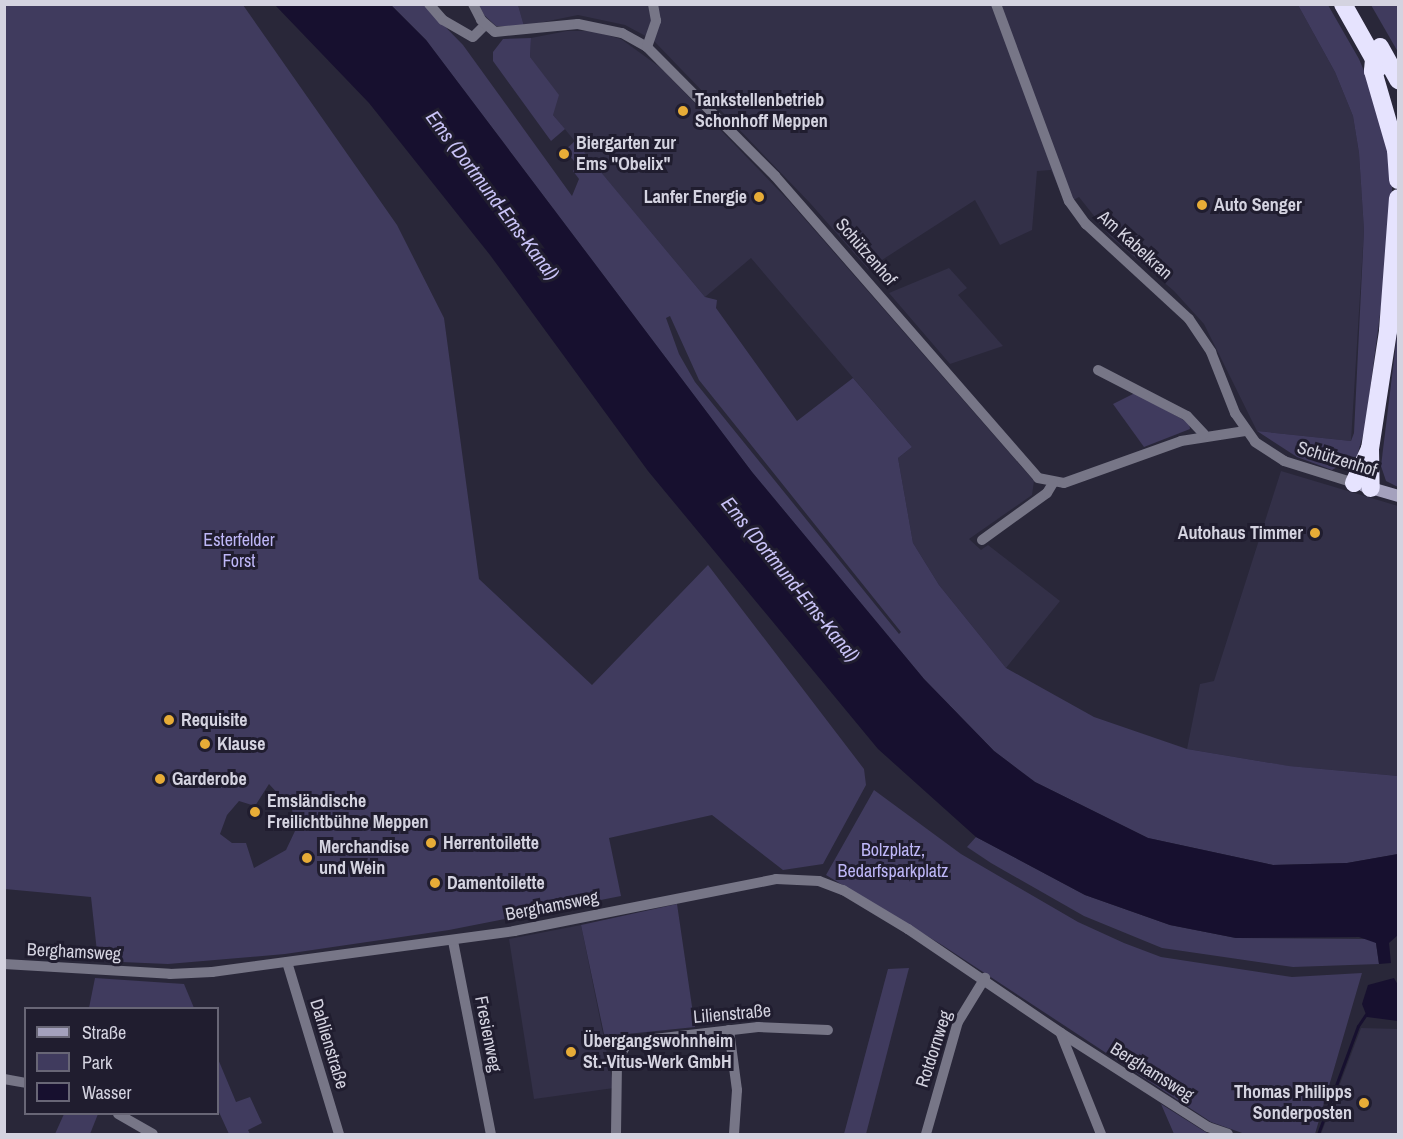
<!DOCTYPE html>
<meta charset="utf-8">
<style>
body{margin:0}
#map{position:relative;width:1403px;height:1139px;overflow:hidden;background:#292739;font-family:"Archivo Narrow",sans-serif}
div>[style]{position:absolute}
.built>*{inset:0;background:#333048}
.green>*{inset:0;background:#403b5e}
.water>*{inset:0;background:#17102f}
.stream>*{height:3px;margin:-1.5px;padding:0 1.5px;transform-origin:1.5px;border-radius:1.5px;background:#17102f}
.street>*{height:10px;margin:-5px;padding:0 5px;transform-origin:5px;border-radius:5px;background:#777687}
.secondary>*{height:12px;margin:-6px;padding:0 6px;transform-origin:6px;border-radius:6px;background:#a4a1bd}
.highway>*{height:18px;margin:-9px;padding:0 9px;transform-origin:9px;border-radius:9px;background:#e6e3fe}
.dots>*{width:16px;height:16px;translate:-50% -50%;box-sizing:border-box;border:3px solid #201d2f;border-radius:50%}
span{translate:-50% -50%;white-space:nowrap;text-align:center;line-height:1.15;-webkit-text-stroke:6px #201d2f;paint-order:stroke}
.poi-label{font-size:18px;color:#d4d3e0;font-weight:700}
.left{translate:0 -50%;text-align:left}
.right{translate:-100% -50%;text-align:right}
.street-label{font-size:18px;color:#d4d3e0}
.park-label{font-size:18px;color:#beb7f7}
.water-label{font-size:20px;color:#c9c3f7;font-style:italic}
.frame{position:absolute;inset:0;border:6px solid #d4d3e0;pointer-events:none}
.legend{position:absolute;left:24px;top:1007px;width:195px;height:108px;box-sizing:border-box;background:#201d2f;border:2px solid #686676;margin:0;padding:8px 10px;list-style:none;font-size:18px;color:#d4d3e0}
.legend li{display:flex;align-items:center;gap:12px;height:30px}
.legend b{width:30px;border:2px solid #686676}
</style>
<div id="map">
<div class="built">
<i style="clip-path:polygon(518px 5px,1298px 5px,1335px 72px,1353px 116px,1359px 153px,1364px 230px,1351px 441px,1257px 431px,1204px 324px,1174px 291px,1110px 236px,1079px 197px,1066px 204px,1051px 170px,1037px 171px,1032px 230px,1000px 245px,975px 200px,868px 269px,810px 203px,653px 40px,625px 25px,578px 15px,524px 26px)"></i>
<i style="clip-path:polygon(567px 31px,592px 31px,621px 39px,661px 68px,789px 201px,1034px 481px,1032px 495px,969px 539px,981px 550px,988px 545px,1060px 601px,1006px 668px,939px 585px,913px 543px,898px 458px,912px 447px,751px 258px,705px 297px,553px 115px,530px 57px,531px 38px)"></i>
<i style="clip-path:polygon(949px 268px,967px 288px,958px 295px,1003px 346px,950px 364px,889px 293px)"></i>
<i style="clip-path:polygon(1281px 471px,1398px 506px,1398px 776px,1288px 766px,1187px 749px,1200px 684px,1214px 681px)"></i>
<i style="clip-path:polygon(581px 925px,614px 1088px,534px 1099px,509px 939px)"></i>
<i style="clip-path:polygon(1361px 1028px,1398px 1029px,1398px 1134px,1321px 1134px)"></i>
</div>
<div class="green">
<i style="clip-path:polygon(evenodd,243px 5px,397px 225px,444px 318px,479px 579px,592px 685px,708px 565px,864px 769px,866px 785px,823px 864px,783px 870px,712px 815px,609px 838px,621px 896px,449px 930px,285px 954px,168px 964px,98px 961px,91px 897px,5px 889px,5px 5px,243px 5px,269px 784px,292px 809px,295px 831px,286px 850px,254px 868px,246px 843px,232px 843px,220px 834px,227px 815px,239px 801px,255px 806px,269px 784px)"></i>
<i style="clip-path:polygon(evenodd,391px 5px,424px 5px,463px 45px,572px 196px,579px 179px,573px 171px,578px 166px,565px 150px,575px 141px,705px 297px,717px 300px,716px 308px,797px 421px,853px 378px,912px 447px,898px 458px,913px 543px,939px 585px,1006px 668px,1094px 717px,1187px 749px,1289px 766px,1398px 776px,1398px 854px,1347px 863px,1273px 865px,1148px 838px,1035px 782px,994px 751px,924px 679px,752px 472px,426px 40px,391px 5px,670px 316px,699px 380px,901px 632px,899px 634px,695px 382px,679px 354px,666px 318px,670px 316px)"></i>
<i style="clip-path:polygon(479px 5px,518px 5px,524px 26px,496px 26px,484px 15px)"></i>
<i style="clip-path:polygon(1298px 5px,1328px 5px,1359px 59px,1383px 116px,1392px 176px,1392px 224px,1365px 428px,1357px 456px,1332px 470px,1297px 457px,1257px 431px,1351px 441px,1354px 433px,1364px 230px,1359px 153px,1353px 116px,1335px 72px)"></i>
<i style="clip-path:polygon(1371px 5px,1398px 5px,1398px 52px)"></i>
<i style="clip-path:polygon(531px 38px,530px 57px,559px 95px,553px 115px,565px 129px,551px 141px,493px 61px,493px 52px,503px 39px)"></i>
<i style="clip-path:polygon(1398px 327px,1398px 487px,1386px 481px,1381px 466px)"></i>
<i style="clip-path:polygon(1135px 393px,1189px 423px,1190px 429px,1144px 447px,1113px 404px)"></i>
<i style="clip-path:polygon(874px 790px,961px 854px,1078px 922px,1124px 943px,1161px 957px,1292px 977px,1362px 973px,1315px 1134px,1245px 1134px,1211px 1122px,942px 945px,826px 875px)"></i>
<i style="clip-path:polygon(976px 837px,1085px 895px,1170px 925px,1236px 938px,1371px 939px,1376px 943px,1379px 964px,1293px 967px,1162px 948px,1084px 916px,991px 863px,967px 847px)"></i>
<i style="clip-path:polygon(677px 904px,695px 1027px,627px 1034px,616px 1042px,604px 1034px,581px 925px)"></i>
<i style="clip-path:polygon(909px 968px,866px 1134px,844px 1134px,888px 969px)"></i>
<i style="clip-path:polygon(95px 978px,184px 984px,194px 1008px,89px 1008px)"></i>
<i style="clip-path:polygon(218px 1059px,236px 1102px,250px 1097px,262px 1123px,248px 1130px,250px 1134px,229px 1134px,218px 1110px)"></i>
<i style="clip-path:polygon(1161px 1104px,1207px 1133px,1211px 1134px,1174px 1134px)"></i>
<i style="clip-path:polygon(64px 1114px,98px 1114px,90px 1134px,55px 1134px)"></i>
</div>
<div class="water">
<i style="clip-path:polygon(275px 5px,391px 5px,426px 40px,752px 472px,924px 679px,994px 751px,1035px 782px,1148px 838px,1273px 865px,1347px 863px,1398px 854px,1398px 935px,1389px 943px,1391px 963px,1379px 964px,1376px 943px,1359px 937px,1236px 938px,1170px 925px,1085px 895px,976px 837px,878px 749px,648px 471px,490px 255px,369px 103px)"></i>
<i style="clip-path:polygon(1394px 978px,1398px 985px,1398px 1021px,1367px 1017px,1362px 1004px,1368px 985px)"></i>
</div>
<div class="stream">
<i style="left:1318px;top:1134px;width:115px;rotate:-69.7deg"></i>
<i style="left:1358px;top:1026px;width:14px;rotate:-56deg"></i>
</div>
<div class="street">
<i style="left:429px;top:4px;width:21px;rotate:49deg"></i>
<i style="left:443px;top:20px;width:34px;rotate:30deg"></i>
<i style="left:473px;top:37px;width:17px;rotate:-45deg"></i>
<i style="left:473px;top:4px;width:18px;rotate:63deg"></i>
<i style="left:481px;top:20px;width:18px;rotate:41deg"></i>
<i style="left:495px;top:32px;width:83px;rotate:-5.5deg"></i>
<i style="left:578px;top:24px;width:45px;rotate:11.6deg"></i>
<i style="left:622px;top:33px;width:29px;rotate:29deg"></i>
<i style="left:647px;top:47px;width:182px;rotate:45.2deg"></i>
<i style="left:775px;top:176px;width:400px;rotate:48.9deg"></i>
<i style="left:1038px;top:478px;width:26px;rotate:11deg"></i>
<i style="left:1064px;top:483px;width:124px;rotate:-19.7deg"></i>
<i style="left:1181px;top:441px;width:65px;rotate:-8.9deg"></i>
<i style="left:996px;top:4px;width:210px;rotate:69.7deg"></i>
<i style="left:1069px;top:201px;width:29px;rotate:54deg"></i>
<i style="left:1086px;top:224px;width:140px;rotate:42.7deg"></i>
<i style="left:1189px;top:319px;width:40px;rotate:56deg"></i>
<i style="left:1211px;top:352px;width:66px;rotate:68.5deg"></i>
<i style="left:1235px;top:413px;width:35px;rotate:55deg"></i>
<i style="left:1255px;top:442px;width:35px;rotate:33deg"></i>
<i style="left:1284px;top:461px;width:73px;rotate:17.4deg"></i>
<i style="left:647px;top:47px;width:28px;rotate:-71deg"></i>
<i style="left:656px;top:21px;width:17px;rotate:-100deg"></i>
<i style="left:1098px;top:370px;width:100px;rotate:27.3deg"></i>
<i style="left:1187px;top:416px;width:25px;rotate:47deg"></i>
<i style="left:982px;top:540px;width:80px;rotate:-35.9deg"></i>
<i style="left:1047px;top:493px;width:12px;rotate:-59deg"></i>
<i style="left:453px;top:941px;width:197px;rotate:78.9deg"></i>
<i style="left:287px;top:962px;width:180px;rotate:73.2deg"></i>
<i style="left:4px;top:964px;width:166px;rotate:3.4deg"></i>
<i style="left:170px;top:974px;width:42px;rotate:-2.7deg"></i>
<i style="left:212px;top:972px;width:305px;rotate:-7.7deg"></i>
<i style="left:514px;top:931px;width:267px;rotate:-11.2deg"></i>
<i style="left:776px;top:879px;width:43px;rotate:2.7deg"></i>
<i style="left:819px;top:881px;width:26px;rotate:21deg"></i>
<i style="left:843px;top:890px;width:76px;rotate:31deg"></i>
<i style="left:908px;top:929px;width:185px;rotate:34.2deg"></i>
<i style="left:1061px;top:1033px;width:174px;rotate:32.6deg"></i>
<i style="left:1208px;top:1127px;width:21px;rotate:19deg"></i>
<i style="left:729px;top:1030px;width:61px;rotate:82.4deg"></i>
<i style="left:737px;top:1090px;width:44px;rotate:93.9deg"></i>
<i style="left:1061px;top:1034px;width:108px;rotate:68.2deg"></i>
<i style="left:4px;top:1079px;width:22px;rotate:10deg"></i>
<i style="left:118px;top:1114px;width:40px;rotate:29.7deg"></i>
<i style="left:616px;top:1134px;width:73px;rotate:-89.2deg"></i>
<i style="left:617px;top:1061px;width:22px;rotate:-60deg"></i>
<i style="left:628px;top:1042px;width:131px;rotate:-6.6deg"></i>
<i style="left:758px;top:1027px;width:70px;rotate:2.5deg"></i>
<i style="left:926px;top:1134px;width:116px;rotate:-74.1deg"></i>
<i style="left:958px;top:1022px;width:52px;rotate:-58.5deg"></i>
</div>
<div class="secondary">
<i style="left:1364px;top:486px;width:35px;rotate:16deg"></i>
</div>
<div class="highway">
<i style="left:1343px;top:4px;width:73px;rotate:60.6deg"></i>
<i style="left:1380px;top:47px;width:38px;rotate:61deg"></i>
<i style="left:1374px;top:59px;width:12px;rotate:95deg"></i>
<i style="left:1373px;top:71px;width:82px;rotate:73.8deg"></i>
<i style="left:1396px;top:150px;width:30px;rotate:86deg"></i>
<i style="left:1370px;top:449px;width:39px;rotate:89deg"></i>
<i style="left:1354px;top:483px;width:38px;rotate:-65deg"></i>
<i style="left:1370px;top:449px;width:119px;rotate:-81.3deg"></i>
<i style="left:1388px;top:331px;width:133px;rotate:-85.7deg"></i>
</div>
<div class="dots">
<i style="left:683px;top:111px;background:#e7ac37"></i>
<i style="left:564px;top:154px;background:#e7ac37"></i>
<i style="left:759px;top:197px;background:#e7ac37"></i>
<i style="left:1202px;top:205px;background:#e7ac37"></i>
<i style="left:1315px;top:533px;background:#e7ac37"></i>
<i style="left:169px;top:720px;background:#e7ac37"></i>
<i style="left:205px;top:744px;background:#e7ac37"></i>
<i style="left:160px;top:779px;background:#e7ac37"></i>
<i style="left:255px;top:812px;background:#e7ac37"></i>
<i style="left:431px;top:843px;background:#e7ac37"></i>
<i style="left:307px;top:858px;background:#e7ac37"></i>
<i style="left:435px;top:883px;background:#e7ac37"></i>
<i style="left:571px;top:1052px;background:#e7ac37"></i>
<i style="left:1364px;top:1103px;background:#e7ac37"></i>
</div>
<div class="poi-label">
<span class="left" style="left:695px;top:111px">Tankstellenbetrieb<br>Schonhoff Meppen</span>
<span class="left" style="left:576px;top:154px">Biergarten zur<br>Ems "Obelix"</span>
<span class="right" style="left:747px;top:197px">Lanfer Energie</span>
<span class="left" style="left:1214px;top:205px">Auto Senger</span>
<span class="right" style="left:1303px;top:533px">Autohaus Timmer</span>
<span class="left" style="left:181px;top:720px">Requisite</span>
<span class="left" style="left:217px;top:744px">Klause</span>
<span class="left" style="left:172px;top:779px">Garderobe</span>
<span class="left" style="left:267px;top:812px">Emsländische<br>Freilichtbühne Meppen</span>
<span class="left" style="left:443px;top:843px">Herrentoilette</span>
<span class="left" style="left:319px;top:858px">Merchandise<br>und Wein</span>
<span class="left" style="left:447px;top:883px">Damentoilette</span>
<span class="left" style="left:583px;top:1052px">Übergangswohnheim<br>St.-Vitus-Werk GmbH</span>
<span class="right" style="left:1352px;top:1103px">Thomas Philipps<br>Sonderposten</span>
</div>
<div class="street-label">
<span style="left:1135px;top:245px;rotate:42deg">Am Kabelkran</span>
<span style="left:866px;top:252px;rotate:49deg">Schützenhof</span>
<span style="left:1337px;top:459px;rotate:17deg">Schützenhof</span>
<span style="left:552px;top:906px;rotate:-11deg">Berghamsweg</span>
<span style="left:74px;top:952px;rotate:3deg">Berghamsweg</span>
<span style="left:732px;top:1014px;rotate:-5deg">Lilienstraße</span>
<span style="left:488px;top:1034px;rotate:79deg">Fresienweg</span>
<span style="left:329px;top:1044px;rotate:73deg">Dahlienstraße</span>
<span style="left:934px;top:1049px;rotate:-72deg">Rotdornweg</span>
<span style="left:1152px;top:1072px;rotate:32deg">Berghamsweg</span>
</div>
<div class="park-label">
<span style="left:239px;top:551px">Esterfelder<br>Forst</span>
<span style="left:893px;top:861px">Bolzplatz,<br>Bedarfsparkplatz</span>
</div>
<div class="water-label">
<span style="left:493px;top:195px;rotate:53deg">Ems (Dortmund-Ems-Kanal)</span>
<span style="left:791px;top:579px;rotate:51deg">Ems (Dortmund-Ems-Kanal)</span>
</div>
<div class="frame"></div>
<ul class="legend">
<li><b style="height:8px;background:#a4a1bd"></b>Straße</li>
<li><b style="height:16px;background:#403b5e"></b>Park</li>
<li><b style="height:16px;background:#17102f"></b>Wasser</li>
</ul>
</div>
